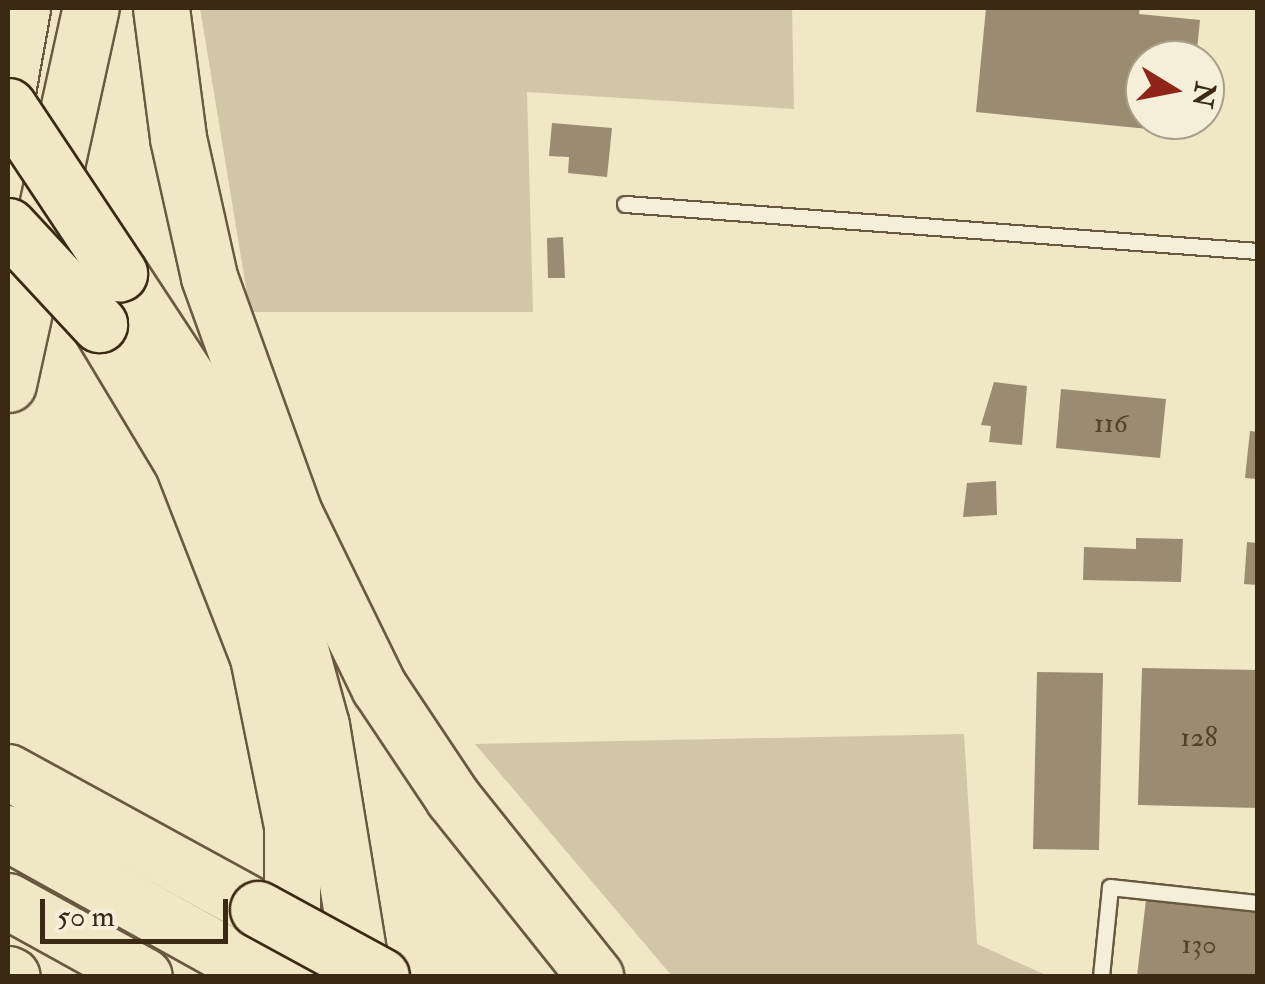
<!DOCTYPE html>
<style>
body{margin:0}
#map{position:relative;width:1265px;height:984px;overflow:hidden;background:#f0e7c4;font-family:"IM FELL Double Pica",serif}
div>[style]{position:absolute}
.green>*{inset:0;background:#d1c7a6}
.building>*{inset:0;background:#998c70}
.roads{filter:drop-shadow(2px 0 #685940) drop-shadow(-2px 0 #685940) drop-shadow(0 2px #685940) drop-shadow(0 -2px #685940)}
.lane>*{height:15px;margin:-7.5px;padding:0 7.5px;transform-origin:7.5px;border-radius:7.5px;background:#f5efd9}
.highway>*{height:55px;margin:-27.5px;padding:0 27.5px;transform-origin:27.5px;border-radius:27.5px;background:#f0e7c4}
.bridges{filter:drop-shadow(2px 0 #3a2a14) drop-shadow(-2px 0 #3a2a14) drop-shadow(0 2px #3a2a14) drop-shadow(0 -2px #3a2a14)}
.highway-bridge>*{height:55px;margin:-27.5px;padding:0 27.5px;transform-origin:27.5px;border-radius:27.5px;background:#f0e7c4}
span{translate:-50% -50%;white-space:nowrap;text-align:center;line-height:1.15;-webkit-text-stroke:8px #f5efd9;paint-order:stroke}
.number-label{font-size:28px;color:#52422b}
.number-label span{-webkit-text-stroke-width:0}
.frame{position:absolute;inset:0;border:10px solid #3a2a14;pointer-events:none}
.north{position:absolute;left:1125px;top:40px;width:100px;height:100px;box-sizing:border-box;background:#f5efd9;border:2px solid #aaa08a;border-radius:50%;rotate:100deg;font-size:28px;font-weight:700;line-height:40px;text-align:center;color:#3a2a14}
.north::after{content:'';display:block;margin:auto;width:35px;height:45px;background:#8f2418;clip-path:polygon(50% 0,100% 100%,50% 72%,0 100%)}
.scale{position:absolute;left:40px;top:899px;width:188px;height:45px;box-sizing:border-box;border:5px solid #3a2a14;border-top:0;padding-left:12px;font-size:30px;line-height:35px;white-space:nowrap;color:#3a2a14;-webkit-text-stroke:8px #f5efd9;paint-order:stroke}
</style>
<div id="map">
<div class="green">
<i style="clip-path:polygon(200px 8px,792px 8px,794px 109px,527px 92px,533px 312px,250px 312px)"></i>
<i style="clip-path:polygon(964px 734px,977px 944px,1048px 976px,672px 976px,475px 744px)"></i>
</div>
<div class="building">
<i style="clip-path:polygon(986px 8px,1140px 8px,1139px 14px,1200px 20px,1196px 60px,1145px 60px,1145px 120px,1190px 120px,1189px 133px,976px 112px)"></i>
<i style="clip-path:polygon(552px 123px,612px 128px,607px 177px,568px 173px,569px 157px,549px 156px)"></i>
<i style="clip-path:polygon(563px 237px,565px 278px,548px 278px,547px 238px)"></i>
<i style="clip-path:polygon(994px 382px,1027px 386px,1022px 445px,989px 442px,991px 426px,981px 425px)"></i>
<i style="clip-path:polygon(1061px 389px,1166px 399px,1160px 458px,1056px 448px)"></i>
<i style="clip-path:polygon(1250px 431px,1258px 432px,1258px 479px,1245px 478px)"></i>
<i style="clip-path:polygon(996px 481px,997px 515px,963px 517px,967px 483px)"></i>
<i style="clip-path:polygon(1136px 538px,1183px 539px,1181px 582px,1083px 580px,1084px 547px,1136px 549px)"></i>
<i style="clip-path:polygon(1247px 542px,1258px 543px,1258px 585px,1244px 584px)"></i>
<i style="clip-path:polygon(1142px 668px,1258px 670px,1258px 808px,1138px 805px)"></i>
<i style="clip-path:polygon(1037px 672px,1103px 673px,1099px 850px,1033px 849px)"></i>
<i style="clip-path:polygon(1146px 900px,1258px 913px,1258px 976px,1137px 976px)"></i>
</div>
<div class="roads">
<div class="lane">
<i style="left:625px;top:204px;width:635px;rotate:4.25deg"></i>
<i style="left:1101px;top:976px;width:89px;rotate:-84.2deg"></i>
<i style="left:1110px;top:887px;width:149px;rotate:6.2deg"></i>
</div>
<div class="highway">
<i style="left:161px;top:8px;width:131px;rotate:82.5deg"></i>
<i style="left:178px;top:138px;width:142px;rotate:77.4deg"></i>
<i style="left:209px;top:277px;width:251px;rotate:70.2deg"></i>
<i style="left:294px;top:513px;width:194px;rotate:64deg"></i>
<i style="left:379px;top:687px;width:133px;rotate:56.3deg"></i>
<i style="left:453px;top:798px;width:228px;rotate:51.4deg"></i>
<i style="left:8px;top:86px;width:79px;rotate:-79.8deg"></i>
<i style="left:119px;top:273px;width:149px;rotate:56.7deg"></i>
<i style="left:201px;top:398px;width:168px;rotate:64.7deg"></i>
<i style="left:273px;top:550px;width:181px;rotate:74.7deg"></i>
<i style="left:321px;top:725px;width:254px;rotate:80.7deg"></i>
<i style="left:99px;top:324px;width:161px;rotate:59deg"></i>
<i style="left:182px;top:462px;width:209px;rotate:68.7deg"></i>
<i style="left:258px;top:657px;width:172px;rotate:78.6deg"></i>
<i style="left:292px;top:826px;width:150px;rotate:90deg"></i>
<i style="left:8px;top:384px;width:385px;rotate:-77.6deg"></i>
<i style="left:8px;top:772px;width:285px;rotate:28.7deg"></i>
<i style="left:8px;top:833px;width:294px;rotate:29.1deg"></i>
<i style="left:8px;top:901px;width:155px;rotate:28.9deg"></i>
<i style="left:8px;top:974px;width:4px;rotate:27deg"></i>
</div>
</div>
<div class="bridges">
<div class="highway-bridge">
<i style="left:8px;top:106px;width:201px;rotate:56.4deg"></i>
<i style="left:8px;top:226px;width:134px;rotate:47.1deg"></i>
<i style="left:258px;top:909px;width:140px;rotate:28.6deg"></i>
</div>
</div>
<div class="number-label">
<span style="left:1111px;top:424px">116</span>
<span style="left:1199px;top:738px">128</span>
<span style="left:1199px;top:945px">130</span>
</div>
<div class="frame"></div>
<div class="north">N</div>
<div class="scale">50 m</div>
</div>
